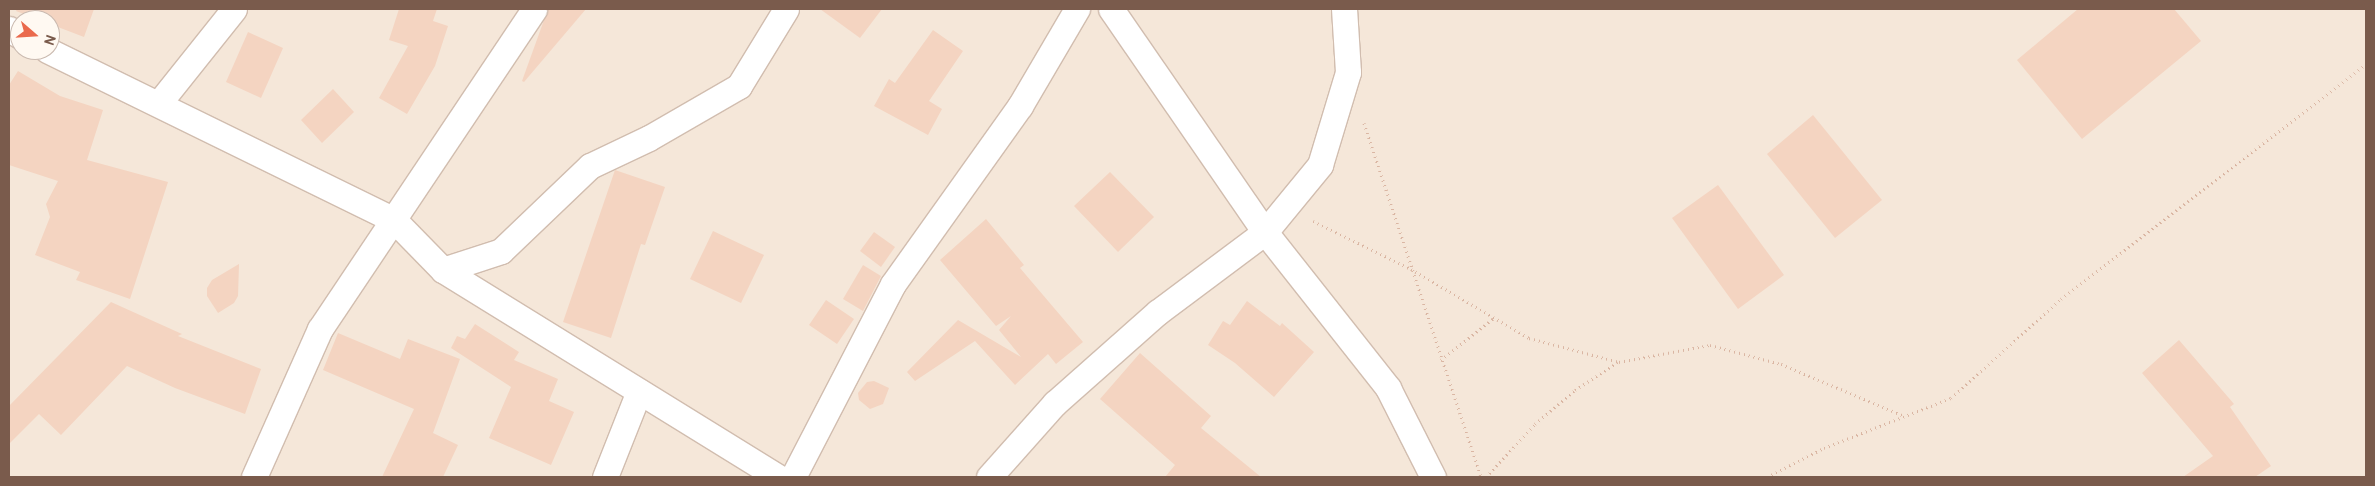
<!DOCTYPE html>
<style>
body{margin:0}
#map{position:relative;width:2375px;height:486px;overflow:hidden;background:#fdf5eb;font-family:Overpass,sans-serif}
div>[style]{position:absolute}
.residential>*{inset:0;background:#f5e7d9}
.building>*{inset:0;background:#f4d4c1}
.path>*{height:3px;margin-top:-1.5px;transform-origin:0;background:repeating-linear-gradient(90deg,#dab6a3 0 1px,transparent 0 5px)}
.roads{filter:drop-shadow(1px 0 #d1bdaf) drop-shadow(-1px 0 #d1bdaf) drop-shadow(0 1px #d1bdaf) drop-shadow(0 -1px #d1bdaf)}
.minor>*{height:25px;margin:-12.5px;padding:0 12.5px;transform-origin:12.5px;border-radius:12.5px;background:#fff}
span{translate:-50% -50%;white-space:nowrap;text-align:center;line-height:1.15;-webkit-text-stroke:5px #fff9f2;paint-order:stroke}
.frame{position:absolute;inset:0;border:10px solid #7a5b4c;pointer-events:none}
.north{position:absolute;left:10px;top:10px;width:50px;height:50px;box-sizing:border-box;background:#fff9f2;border:1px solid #cabab0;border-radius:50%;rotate:109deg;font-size:14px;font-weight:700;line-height:20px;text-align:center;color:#7a5b4c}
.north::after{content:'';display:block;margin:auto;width:18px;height:22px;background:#ea6a4d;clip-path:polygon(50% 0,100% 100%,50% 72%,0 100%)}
</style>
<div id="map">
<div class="residential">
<i style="clip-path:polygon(evenodd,9px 9px,2366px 9px,2366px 477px,9px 477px,9px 9px,20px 20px,50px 20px,50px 50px,20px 50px,20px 20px)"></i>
</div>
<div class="building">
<i style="clip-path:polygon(17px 9px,94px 9px,84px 37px,50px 24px,50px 20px,39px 20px,16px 11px)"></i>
<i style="clip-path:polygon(399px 9px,437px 9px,433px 21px,448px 26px,435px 66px,407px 114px,379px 98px,408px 46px,389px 40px)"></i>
<i style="clip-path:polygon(548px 9px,586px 9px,524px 82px,522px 81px)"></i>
<i style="clip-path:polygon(820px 9px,882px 9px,860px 38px)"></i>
<i style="clip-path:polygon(2078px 9px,2174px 9px,2201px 41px,2082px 139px,2017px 60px)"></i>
<i style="clip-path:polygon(933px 30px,963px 51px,929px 101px,942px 109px,928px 135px,874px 106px,889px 79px,895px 83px)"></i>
<i style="clip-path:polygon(248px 32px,283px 48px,261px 98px,226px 82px)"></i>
<i style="clip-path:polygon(18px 71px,60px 96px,103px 110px,87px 160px,168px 182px,130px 299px,76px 280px,80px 272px,35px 255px,50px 217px,46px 204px,58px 181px,9px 165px,9px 85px)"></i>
<i style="clip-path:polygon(333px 89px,354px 112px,322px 143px,301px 120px)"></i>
<i style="clip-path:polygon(1813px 115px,1882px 200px,1835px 238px,1767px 154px)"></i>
<i style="clip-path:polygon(615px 170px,665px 187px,645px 245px,641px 244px,611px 338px,563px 322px)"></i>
<i style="clip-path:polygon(1110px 172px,1154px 217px,1118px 252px,1074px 206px)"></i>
<i style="clip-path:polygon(1718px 185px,1784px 275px,1738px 309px,1672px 218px)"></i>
<i style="clip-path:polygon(986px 219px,1024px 265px,1020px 268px,1083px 342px,1056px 364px,1048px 354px,1015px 385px,975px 341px,915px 381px,907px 372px,958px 320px,1021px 357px,999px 330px,1011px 316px,996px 326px,940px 260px)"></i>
<i style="clip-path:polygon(713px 231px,764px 255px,741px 303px,690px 279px)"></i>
<i style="clip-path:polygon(874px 232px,895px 247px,881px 267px,860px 251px)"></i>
<i style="clip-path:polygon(239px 264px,238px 296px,234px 303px,218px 313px,207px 296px,207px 288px,212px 280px)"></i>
<i style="clip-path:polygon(863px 265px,881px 276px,863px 311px,843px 299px)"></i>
<i style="clip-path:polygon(826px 300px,854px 319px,837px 344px,809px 325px)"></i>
<i style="clip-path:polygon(1247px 301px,1280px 326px,1282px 323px,1314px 352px,1274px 397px,1235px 363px,1208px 345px,1223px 321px,1230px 325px)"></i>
<i style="clip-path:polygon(111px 302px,182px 334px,178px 336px,261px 369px,245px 414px,175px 388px,127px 366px,61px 435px,39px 414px,9px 444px,9px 406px)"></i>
<i style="clip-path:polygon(475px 324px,519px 352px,514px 360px,558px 379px,549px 401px,574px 412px,551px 465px,489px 438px,511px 387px,451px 348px,457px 336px,465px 339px)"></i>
<i style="clip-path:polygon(338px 333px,400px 359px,408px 339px,460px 359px,433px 433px,458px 445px,443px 477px,382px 477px,414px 409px,323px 370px)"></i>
<i style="clip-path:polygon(2179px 340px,2234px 404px,2230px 407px,2271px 466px,2255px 477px,2183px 477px,2213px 456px,2142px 373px)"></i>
<i style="clip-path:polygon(1140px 353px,1211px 416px,1201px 428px,1261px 477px,1165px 477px,1175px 465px,1100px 399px)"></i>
<i style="clip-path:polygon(874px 381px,889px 388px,883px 404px,870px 409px,859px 400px,858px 393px,867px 382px)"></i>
</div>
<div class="path">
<i style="left:1364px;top:123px;width:373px;rotate:71.7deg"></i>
<i style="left:1313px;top:221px;width:109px;rotate:26.1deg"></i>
<i style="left:1411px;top:269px;width:137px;rotate:30.3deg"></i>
<i style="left:1529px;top:338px;width:93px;rotate:14.9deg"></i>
<i style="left:1619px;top:362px;width:93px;rotate:-10.6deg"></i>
<i style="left:1710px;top:345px;width:73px;rotate:15deg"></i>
<i style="left:1781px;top:364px;width:134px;rotate:22.9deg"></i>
<i style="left:1441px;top:360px;width:69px;rotate:-38.5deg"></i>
<i style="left:1486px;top:477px;width:72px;rotate:-47.2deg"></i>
<i style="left:1535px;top:424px;width:52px;rotate:-40.4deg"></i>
<i style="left:1575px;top:390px;width:51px;rotate:-33.1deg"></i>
<i style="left:1767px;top:477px;width:64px;rotate:-27deg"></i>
<i style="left:1824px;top:448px;width:136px;rotate:-21.5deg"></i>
<i style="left:1951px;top:398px;width:148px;rotate:-42deg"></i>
<i style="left:2061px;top:299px;width:385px;rotate:-37.6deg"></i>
</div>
<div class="roads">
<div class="minor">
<i style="left:1111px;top:9px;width:271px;rotate:55.4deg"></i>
<i style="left:1265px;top:232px;width:199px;rotate:51.7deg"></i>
<i style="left:1388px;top:388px;width:100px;rotate:63.2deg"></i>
<i style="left:9px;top:29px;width:13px;rotate:32deg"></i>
<i style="left:47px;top:50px;width:386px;rotate:26.1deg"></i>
<i style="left:394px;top:220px;width:70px;rotate:45.6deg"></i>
<i style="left:443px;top:270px;width:394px;rotate:31.7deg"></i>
<i style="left:159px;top:103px;width:120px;rotate:-51.4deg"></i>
<i style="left:443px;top:270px;width:61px;rotate:-18.1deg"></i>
<i style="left:501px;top:251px;width:123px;rotate:-43.7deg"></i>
<i style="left:590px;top:166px;width:65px;rotate:-25.4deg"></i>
<i style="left:649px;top:138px;width:104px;rotate:-30deg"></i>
<i style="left:739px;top:86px;width:90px;rotate:-58.6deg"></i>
<i style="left:254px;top:477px;width:162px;rotate:-66deg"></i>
<i style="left:320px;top:329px;width:385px;rotate:-56.2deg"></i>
<i style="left:605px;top:477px;width:92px;rotate:-68.4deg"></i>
<i style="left:793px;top:477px;width:217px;rotate:-62.6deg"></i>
<i style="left:893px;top:284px;width:219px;rotate:-54.5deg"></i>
<i style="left:1020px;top:106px;width:113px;rotate:-59.6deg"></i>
<i style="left:989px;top:477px;width:99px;rotate:-48.3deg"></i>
<i style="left:1055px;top:403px;width:137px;rotate:-41.5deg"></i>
<i style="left:1158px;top:312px;width:134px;rotate:-36.8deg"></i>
<i style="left:1265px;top:232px;width:87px;rotate:-50.6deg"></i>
<i style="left:1320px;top:165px;width:97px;rotate:-73.2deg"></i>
<i style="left:1348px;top:72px;width:63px;rotate:-93.6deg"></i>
</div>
</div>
<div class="frame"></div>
<div class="north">N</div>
</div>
